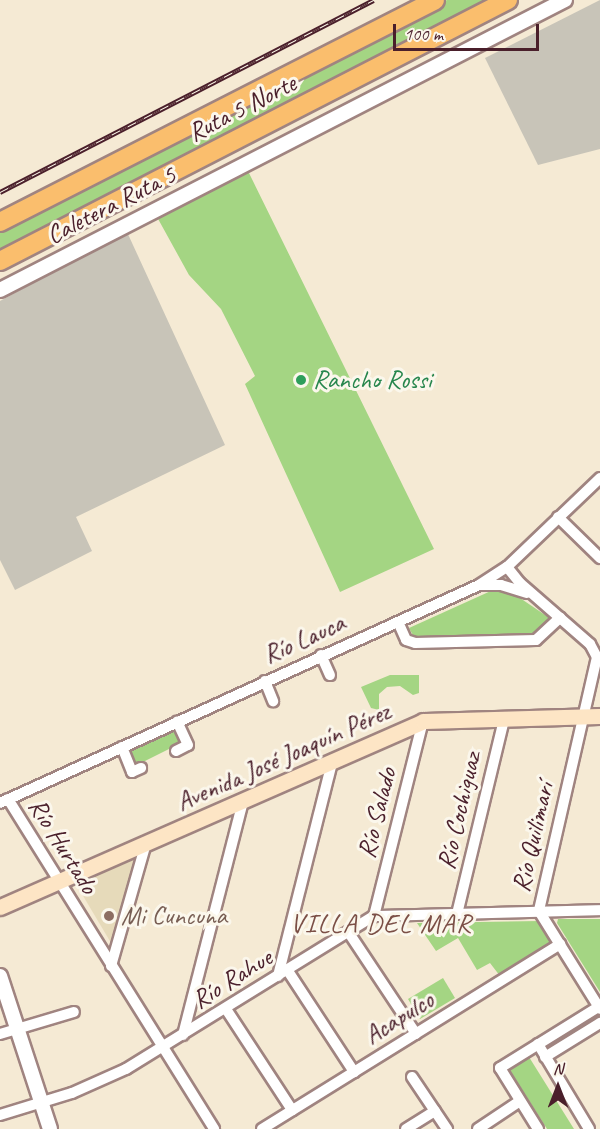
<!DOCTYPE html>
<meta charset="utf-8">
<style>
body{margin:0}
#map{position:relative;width:600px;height:1129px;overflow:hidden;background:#f5ead4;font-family:Caveat,sans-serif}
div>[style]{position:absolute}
.built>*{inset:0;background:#e6daba}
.industrial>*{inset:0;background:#c8c4b8}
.green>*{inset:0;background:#a4d583}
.roads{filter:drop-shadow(2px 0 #a08480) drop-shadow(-2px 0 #a08480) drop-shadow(0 2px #a08480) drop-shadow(0 -2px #a08480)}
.minor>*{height:10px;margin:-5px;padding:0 5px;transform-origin:5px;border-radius:5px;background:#fff}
.tertiary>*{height:14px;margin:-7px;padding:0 7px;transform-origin:7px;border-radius:7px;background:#fff}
.secondary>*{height:15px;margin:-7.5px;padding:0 7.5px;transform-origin:7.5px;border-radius:7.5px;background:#fde5c5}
.trunk>*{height:18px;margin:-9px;padding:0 9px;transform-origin:9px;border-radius:9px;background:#fabe6d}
.rail>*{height:5px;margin-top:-2.5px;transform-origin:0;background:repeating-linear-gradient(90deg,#fbf7ec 0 9px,#4a1f2b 0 18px);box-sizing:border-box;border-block:2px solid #4a1f2b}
.dots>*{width:16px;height:16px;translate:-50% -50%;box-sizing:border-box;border:3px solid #fbf7ec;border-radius:50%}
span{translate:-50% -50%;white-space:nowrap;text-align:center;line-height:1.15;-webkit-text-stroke:6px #fbf7ec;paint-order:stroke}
.street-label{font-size:26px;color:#4a1f2b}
.leisure-label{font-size:26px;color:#27864d}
.left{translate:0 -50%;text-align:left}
.education-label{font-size:26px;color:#785e54}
.neighbourhood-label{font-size:27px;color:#7b4f46;letter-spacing:1.5px}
.north{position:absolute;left:528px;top:1057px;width:60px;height:60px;-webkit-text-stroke:4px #fbf7ec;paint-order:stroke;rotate:0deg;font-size:16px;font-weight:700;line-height:24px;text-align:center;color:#4a1f2b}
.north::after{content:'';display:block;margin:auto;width:21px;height:27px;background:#4a1f2b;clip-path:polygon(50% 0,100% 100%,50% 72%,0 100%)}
.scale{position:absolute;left:393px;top:24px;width:146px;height:27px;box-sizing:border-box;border:3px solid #4a1f2b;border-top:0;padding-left:8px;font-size:18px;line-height:21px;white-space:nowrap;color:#4a1f2b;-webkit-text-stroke:4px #fbf7ec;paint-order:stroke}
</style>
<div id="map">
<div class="built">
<i style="clip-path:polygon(138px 856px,114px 948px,76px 884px)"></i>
</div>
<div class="industrial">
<i style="clip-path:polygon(600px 0,600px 149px,538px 165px,485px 58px)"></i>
<i style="clip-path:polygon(127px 232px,225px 445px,76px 517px,92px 551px,15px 590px,0 560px,0 301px)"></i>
</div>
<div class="green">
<i style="clip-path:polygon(447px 0,494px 0,0 255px,0 231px)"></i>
<i style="clip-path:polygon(248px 171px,434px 549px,340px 592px,245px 384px,255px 376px,221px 309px,189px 275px,157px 217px)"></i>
<i style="clip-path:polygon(493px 590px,517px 596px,551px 619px,539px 637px,415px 639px,409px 628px)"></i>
<i style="clip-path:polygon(390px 675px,419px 675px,419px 693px,413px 695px,400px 686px,387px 687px,379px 694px,379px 710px,371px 708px,361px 687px)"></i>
<i style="clip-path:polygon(174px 728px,181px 743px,135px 766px,128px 749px)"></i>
<i style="clip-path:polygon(558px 919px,600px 919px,600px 992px,557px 923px)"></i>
<i style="clip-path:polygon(541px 921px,551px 942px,500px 976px,490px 963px,477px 970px,458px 938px,436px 951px,417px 923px)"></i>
<i style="clip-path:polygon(443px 978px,455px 998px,420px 1019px,408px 999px)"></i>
<i style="clip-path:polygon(529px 1057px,574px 1129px,547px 1129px,509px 1069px)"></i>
</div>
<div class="roads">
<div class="minor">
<i style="left:558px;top:517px;width:59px;rotate:44.3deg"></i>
<i style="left:507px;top:567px;width:21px;rotate:51deg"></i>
<i style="left:520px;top:583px;width:93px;rotate:41.1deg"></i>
<i style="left:590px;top:644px;width:15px;rotate:62deg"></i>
<i style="left:597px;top:657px;width:261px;rotate:102.9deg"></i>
<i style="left:539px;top:911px;width:115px;rotate:58.1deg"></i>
<i style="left:480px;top:585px;width:21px"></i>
<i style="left:501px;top:585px;width:27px;rotate:17deg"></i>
<i style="left:399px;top:624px;width:17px;rotate:66deg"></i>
<i style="left:406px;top:640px;width:9px;rotate:18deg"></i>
<i style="left:415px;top:643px;width:121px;rotate:-1.4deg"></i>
<i style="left:536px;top:640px;width:33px;rotate:-43deg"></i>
<i style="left:321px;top:655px;width:22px;rotate:66deg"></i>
<i style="left:265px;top:681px;width:22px;rotate:68deg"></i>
<i style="left:122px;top:747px;width:27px;rotate:68deg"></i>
<i style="left:132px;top:772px;width:10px;rotate:-24deg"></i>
<i style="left:176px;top:751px;width:13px;rotate:-27deg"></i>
<i style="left:188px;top:745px;width:26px;rotate:-115deg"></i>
<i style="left:8px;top:799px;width:389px;rotate:58deg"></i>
<i style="left:0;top:803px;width:526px;rotate:-24.47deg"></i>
<i style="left:479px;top:585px;width:33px;rotate:-33deg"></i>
<i style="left:507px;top:567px;width:129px;rotate:-43.7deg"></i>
<i style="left:457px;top:914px;width:201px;rotate:-76.4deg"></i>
<i style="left:374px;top:916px;width:201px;rotate:-75.9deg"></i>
<i style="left:349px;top:933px;width:121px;rotate:56.4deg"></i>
<i style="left:111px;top:966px;width:128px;rotate:-74.1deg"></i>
<i style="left:288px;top:971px;width:121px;rotate:56.8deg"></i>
<i style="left:278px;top:976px;width:221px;rotate:-75.8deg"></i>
<i style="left:226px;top:1009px;width:121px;rotate:56.8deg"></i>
<i style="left:0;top:1034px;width:77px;rotate:-16.6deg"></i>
<i style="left:183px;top:1035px;width:242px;rotate:-75.6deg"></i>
<i style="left:538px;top:1044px;width:99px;rotate:59deg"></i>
<i style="left:545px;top:1057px;width:65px;rotate:-31.7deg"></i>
<i style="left:412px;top:1077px;width:63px;rotate:56.1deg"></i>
<i style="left:0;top:1115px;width:75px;rotate:-17deg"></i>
<i style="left:72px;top:1093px;width:59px;rotate:-24deg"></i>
<i style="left:126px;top:1069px;width:291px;rotate:-31.7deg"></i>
<i style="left:374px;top:916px;width:226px;rotate:-1.5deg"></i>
<i style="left:262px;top:1129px;width:351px;rotate:-31.8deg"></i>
<i style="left:406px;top:1129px;width:34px;rotate:-32deg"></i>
<i style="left:478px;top:1129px;width:50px;rotate:-33.7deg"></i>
<i style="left:538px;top:1129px;width:72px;rotate:-121.9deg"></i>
<i style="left:500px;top:1068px;width:118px;rotate:-31.8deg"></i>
</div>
<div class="tertiary">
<i style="left:0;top:290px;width:635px;rotate:-27.17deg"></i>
<i style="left:0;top:976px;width:161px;rotate:71.9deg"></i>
</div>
<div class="secondary">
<i style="left:0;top:907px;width:462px;rotate:-23.7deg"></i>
<i style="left:423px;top:721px;width:177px;rotate:-1.6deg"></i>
</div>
<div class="trunk">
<i style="left:0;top:222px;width:488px;rotate:-27deg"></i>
<i style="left:0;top:261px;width:571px;rotate:-27.19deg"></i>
</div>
</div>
<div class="rail">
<i style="left:0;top:192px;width:420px;rotate:-27.2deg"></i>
</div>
<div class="dots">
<i style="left:301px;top:380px;background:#2e9e5b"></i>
<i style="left:109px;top:916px;background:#8d6e63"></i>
</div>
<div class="street-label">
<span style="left:242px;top:108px;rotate:-27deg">Ruta 5 Norte</span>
<span style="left:111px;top:205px;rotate:-27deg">Caletera Ruta 5</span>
<span style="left:304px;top:639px;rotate:-24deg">Río Lauca</span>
<span style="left:283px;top:757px;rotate:-24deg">Avenida José Joaquín Pérez</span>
<span style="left:459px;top:811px;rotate:-77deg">Río Cochiguaz</span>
<span style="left:377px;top:813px;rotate:-76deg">Río Salado</span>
<span style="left:533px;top:837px;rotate:-77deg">Río Quilimarí</span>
<span style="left:63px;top:846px;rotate:58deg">Río Hurtado</span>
<span style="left:232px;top:979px;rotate:-32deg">Río Rahue</span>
<span style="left:399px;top:1018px;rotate:-32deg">Acapulco</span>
</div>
<div class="leisure-label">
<span class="left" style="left:313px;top:380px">Rancho Rossi</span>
</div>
<div class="education-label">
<span class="left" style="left:121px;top:916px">Mi Cuncuna</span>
</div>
<div class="neighbourhood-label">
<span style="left:381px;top:924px">VILLA DEL MAR</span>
</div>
<div class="north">N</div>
<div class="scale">100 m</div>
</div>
